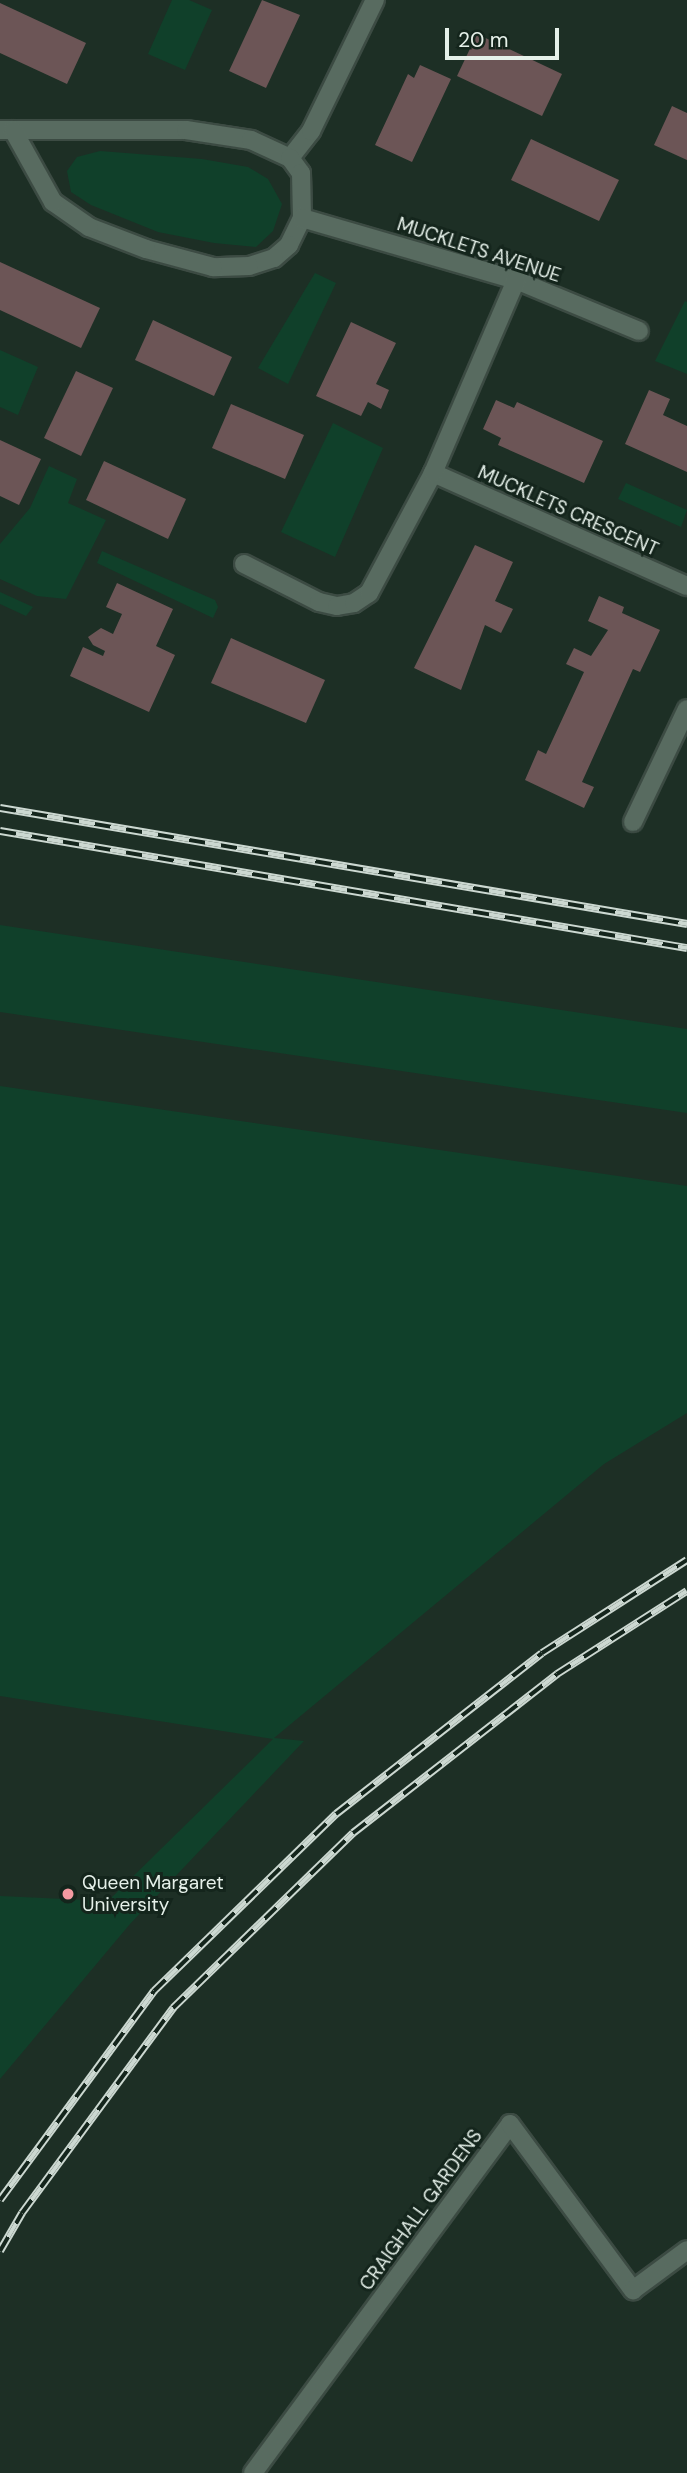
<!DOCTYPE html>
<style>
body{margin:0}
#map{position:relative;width:687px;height:2473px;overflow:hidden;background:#1d2f25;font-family:"DM Sans",sans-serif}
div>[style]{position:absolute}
.green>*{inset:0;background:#10402a}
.building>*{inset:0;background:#6c5556}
.roads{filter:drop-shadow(2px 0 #3c4b43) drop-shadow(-2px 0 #3c4b43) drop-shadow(0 2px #3c4b43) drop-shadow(0 -2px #3c4b43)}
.lane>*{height:18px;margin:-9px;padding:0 9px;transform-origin:9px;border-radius:9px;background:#586b60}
.street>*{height:18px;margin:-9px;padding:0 9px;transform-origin:9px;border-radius:9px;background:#586b60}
.rail>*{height:8px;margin-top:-4px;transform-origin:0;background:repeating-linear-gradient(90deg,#14251c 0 16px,#ccd8d1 0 32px);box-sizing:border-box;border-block:2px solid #ccd8d1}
.dots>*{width:19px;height:19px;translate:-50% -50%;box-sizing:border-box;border:4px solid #14251c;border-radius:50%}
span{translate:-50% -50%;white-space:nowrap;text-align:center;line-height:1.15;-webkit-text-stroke:6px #14251c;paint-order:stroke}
.street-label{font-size:19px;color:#e5f0e9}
.poi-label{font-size:19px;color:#e5f0e9}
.left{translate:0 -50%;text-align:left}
.scale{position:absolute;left:445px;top:28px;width:114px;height:32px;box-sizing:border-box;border:4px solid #e5f0e9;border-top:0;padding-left:9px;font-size:21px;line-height:24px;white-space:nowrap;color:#e5f0e9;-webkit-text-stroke:5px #14251c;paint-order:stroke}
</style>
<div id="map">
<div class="green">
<i style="clip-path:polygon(172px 0,189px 0,212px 10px,185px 70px,148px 54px)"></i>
<i style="clip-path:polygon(100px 151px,202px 159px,248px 167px,268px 179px,282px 204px,273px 231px,256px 247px,214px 243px,158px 232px,91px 205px,71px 192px,67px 171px,77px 157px)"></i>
<i style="clip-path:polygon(315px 273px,336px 283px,288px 384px,258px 368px)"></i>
<i style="clip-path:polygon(685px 301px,687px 302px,687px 374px,655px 361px)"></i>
<i style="clip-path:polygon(0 350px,38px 367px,18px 415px,0 407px)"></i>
<i style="clip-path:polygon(333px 423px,383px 448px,335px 557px,281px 532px)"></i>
<i style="clip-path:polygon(49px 466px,77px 479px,68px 503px,106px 520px,66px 599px,37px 596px,0 579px,0 544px,30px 508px)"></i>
<i style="clip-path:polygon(626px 483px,687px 510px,681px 527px,618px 499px)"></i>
<i style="clip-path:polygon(102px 551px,215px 600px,218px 607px,213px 618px,97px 563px)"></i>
<i style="clip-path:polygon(0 592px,33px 607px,26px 616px,0 604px)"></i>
<i style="clip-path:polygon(0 925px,687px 1029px,687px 1113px,0 1012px)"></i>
<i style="clip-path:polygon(0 1086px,687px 1186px,687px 1413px,604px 1464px,274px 1738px,304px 1741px,130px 1924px,0 2079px,0 1896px,108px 1901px,273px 1739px,0 1696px)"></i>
</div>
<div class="building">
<i style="clip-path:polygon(262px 0,300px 15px,266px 88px,229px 71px)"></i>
<i style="clip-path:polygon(0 3px,86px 43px,67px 84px,0 53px)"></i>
<i style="clip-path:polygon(477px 34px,562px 74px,542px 116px,457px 76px)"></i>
<i style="clip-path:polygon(420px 65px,451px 79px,412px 162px,375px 145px,408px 74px,414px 78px)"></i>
<i style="clip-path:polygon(672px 106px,687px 113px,687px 160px,654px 145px)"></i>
<i style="clip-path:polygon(531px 139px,619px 180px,599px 221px,511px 180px)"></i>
<i style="clip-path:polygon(0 262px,100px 308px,81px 348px,0 310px)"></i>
<i style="clip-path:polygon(153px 320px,232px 357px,214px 396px,135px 360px)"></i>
<i style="clip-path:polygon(351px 322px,396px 343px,376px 384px,389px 390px,381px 409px,368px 402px,361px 416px,316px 396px)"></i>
<i style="clip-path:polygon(76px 371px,113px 388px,81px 456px,44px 438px)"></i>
<i style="clip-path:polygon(649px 390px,670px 399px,663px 415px,687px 426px,687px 472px,625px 444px)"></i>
<i style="clip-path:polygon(496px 400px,514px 408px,517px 402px,603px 441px,584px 483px,498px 445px,501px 438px,483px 429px)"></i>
<i style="clip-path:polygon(231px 404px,304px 435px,285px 479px,212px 448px)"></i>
<i style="clip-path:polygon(0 440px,41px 459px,19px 505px,0 496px)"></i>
<i style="clip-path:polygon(104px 461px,186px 499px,168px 539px,86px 500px)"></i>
<i style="clip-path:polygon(475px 545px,513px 562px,495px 601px,513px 609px,501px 633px,485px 625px,461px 690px,414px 668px)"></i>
<i style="clip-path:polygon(117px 583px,173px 609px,156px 646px,175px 655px,149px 712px,70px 676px,83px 647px,103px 656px,105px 651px,93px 645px,88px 637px,101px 628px,113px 634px,122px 614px,106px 607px)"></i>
<i style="clip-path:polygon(599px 596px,624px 607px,622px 613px,660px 630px,640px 672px,633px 669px,582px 782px,594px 787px,584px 808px,525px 780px,538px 750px,546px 754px,584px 672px,566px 664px,574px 648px,591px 656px,608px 630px,588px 621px)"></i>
<i style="clip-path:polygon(231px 638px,325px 680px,306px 723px,211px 683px)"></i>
</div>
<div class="roads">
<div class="lane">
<i style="left:290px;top:158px;width:34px;rotate:-52deg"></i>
<i style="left:311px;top:131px;width:146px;rotate:-64deg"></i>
</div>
<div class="street">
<i style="left:0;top:130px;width:186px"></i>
<i style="left:186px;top:130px;width:66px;rotate:8.7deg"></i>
<i style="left:251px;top:140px;width:43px;rotate:24.8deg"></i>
<i style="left:290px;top:158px;width:19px;rotate:54deg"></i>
<i style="left:301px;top:173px;width:45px;rotate:88.7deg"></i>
<i style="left:302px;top:218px;width:30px;rotate:116deg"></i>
<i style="left:289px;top:245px;width:20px;rotate:139deg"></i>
<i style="left:274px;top:258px;width:26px;rotate:162deg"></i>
<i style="left:249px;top:266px;width:36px;rotate:178deg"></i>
<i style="left:213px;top:267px;width:69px;rotate:-165deg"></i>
<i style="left:146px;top:249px;width:61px;rotate:-158.9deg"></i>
<i style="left:89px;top:227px;width:44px;rotate:-145.2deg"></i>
<i style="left:53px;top:202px;width:82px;rotate:-119.1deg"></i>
<i style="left:302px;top:218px;width:223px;rotate:16.2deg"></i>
<i style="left:516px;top:280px;width:133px;rotate:22.5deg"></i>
<i style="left:433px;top:473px;width:278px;rotate:24deg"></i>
<i style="left:244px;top:564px;width:84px;rotate:26.9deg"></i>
<i style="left:319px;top:602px;width:18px;rotate:13deg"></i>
<i style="left:337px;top:606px;width:17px;rotate:-10deg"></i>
<i style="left:354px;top:603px;width:18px;rotate:-34deg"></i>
<i style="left:369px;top:593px;width:136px;rotate:-61.9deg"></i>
<i style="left:433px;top:473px;width:210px;rotate:-66.7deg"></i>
<i style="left:633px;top:822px;width:125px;rotate:-64.5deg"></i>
<i style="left:253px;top:2473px;width:433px;rotate:-53.6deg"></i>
<i style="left:510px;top:2124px;width:207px;rotate:53.5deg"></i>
<i style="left:633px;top:2290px;width:67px;rotate:-36.5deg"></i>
</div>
</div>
<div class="rail">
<i style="left:0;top:808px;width:697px;rotate:9.58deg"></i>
<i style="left:0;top:831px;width:697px;rotate:9.67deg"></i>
<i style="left:0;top:2200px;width:260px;rotate:-53.6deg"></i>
<i style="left:154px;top:1991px;width:254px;rotate:-44.2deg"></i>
<i style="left:336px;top:1814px;width:261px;rotate:-38deg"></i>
<i style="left:542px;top:1653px;width:172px;rotate:-32.7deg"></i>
<i style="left:0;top:2251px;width:44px;rotate:-59.9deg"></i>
<i style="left:22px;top:2213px;width:255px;rotate:-53.6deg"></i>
<i style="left:173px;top:2008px;width:251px;rotate:-44.2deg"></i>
<i style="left:353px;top:1833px;width:259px;rotate:-37.9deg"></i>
<i style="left:557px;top:1674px;width:154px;rotate:-32.6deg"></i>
</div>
<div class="dots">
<i style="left:68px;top:1894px;background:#f49aa1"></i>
</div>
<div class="street-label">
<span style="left:479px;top:250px;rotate:18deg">MUCKLETS AVENUE</span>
<span style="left:568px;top:511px;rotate:24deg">MUCKLETS CRESCENT</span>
<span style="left:421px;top:2210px;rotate:-54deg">CRAIGHALL GARDENS</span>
</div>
<div class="poi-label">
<span class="left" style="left:82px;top:1894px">Queen Margaret<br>University</span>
</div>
<div class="scale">20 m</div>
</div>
